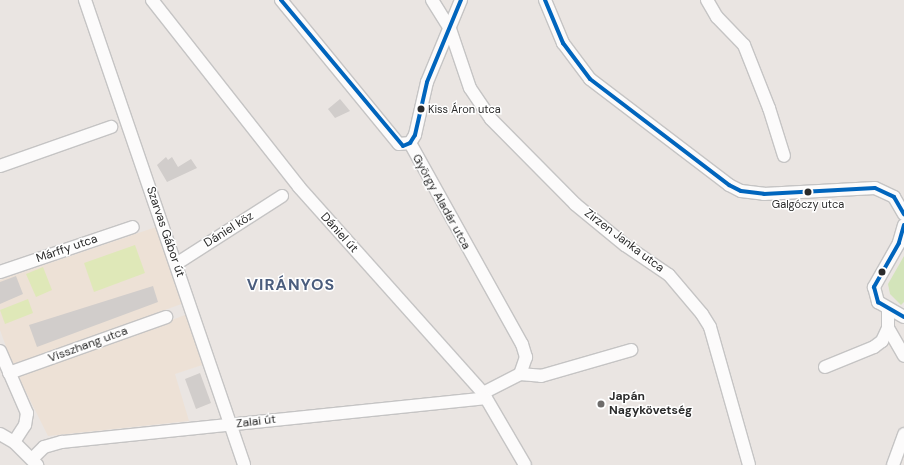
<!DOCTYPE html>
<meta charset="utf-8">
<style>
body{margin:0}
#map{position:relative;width:904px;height:465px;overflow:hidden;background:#eae5e2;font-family:"DM Sans",sans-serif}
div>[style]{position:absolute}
.education>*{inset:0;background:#ede1d6}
.green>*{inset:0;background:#d3e4ba}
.pitch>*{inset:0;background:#dfe8b8}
.building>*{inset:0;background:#d1cdcb}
.roads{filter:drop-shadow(1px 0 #c5c4c4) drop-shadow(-1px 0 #c5c4c4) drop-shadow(0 1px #c5c4c4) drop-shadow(0 -1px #c5c4c4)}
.minor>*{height:12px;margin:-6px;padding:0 6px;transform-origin:6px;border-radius:6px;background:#fcfbfb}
.bus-1>*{height:4px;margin:-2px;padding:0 2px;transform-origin:2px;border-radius:2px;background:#0065bd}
.dots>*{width:11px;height:11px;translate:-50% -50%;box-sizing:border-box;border:2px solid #fff;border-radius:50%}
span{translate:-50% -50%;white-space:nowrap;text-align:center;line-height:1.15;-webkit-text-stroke:3px #fff;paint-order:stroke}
.bus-label{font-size:11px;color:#2b2b2b}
.left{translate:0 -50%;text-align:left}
.street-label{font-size:12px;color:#2b2b2b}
.poi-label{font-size:12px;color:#2b2b2b;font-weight:700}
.district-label{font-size:16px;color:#4b5d7d;font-weight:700;letter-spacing:1px}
</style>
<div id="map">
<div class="education">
<i style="clip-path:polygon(156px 227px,184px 303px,13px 366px,0 330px,0 280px)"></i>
<i style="clip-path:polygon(188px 314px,205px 364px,175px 374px,189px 421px,48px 436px,18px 376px)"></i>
</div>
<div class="green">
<i style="clip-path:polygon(904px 256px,904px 302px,901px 305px,890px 294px,888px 284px)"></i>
</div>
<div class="pitch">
<i style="clip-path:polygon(135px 245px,145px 273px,94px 292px,84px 263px)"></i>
<i style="clip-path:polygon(43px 267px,52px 290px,36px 297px,26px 274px)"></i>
<i style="clip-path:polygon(28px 299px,33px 313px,5px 324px,0 310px)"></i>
</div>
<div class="building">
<i style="clip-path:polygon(340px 99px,350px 111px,335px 118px,328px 109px)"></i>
<i style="clip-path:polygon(166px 157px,168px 160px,172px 157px,178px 167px,191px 159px,197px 168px,167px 182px,157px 165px)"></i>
<i style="clip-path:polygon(16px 276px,23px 294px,0 304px,0 282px)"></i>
<i style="clip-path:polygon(153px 286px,158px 302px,37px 347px,29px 325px)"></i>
<i style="clip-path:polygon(200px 373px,211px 403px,196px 409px,185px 379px)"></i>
</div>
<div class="roads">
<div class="minor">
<i style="left:85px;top:0;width:491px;rotate:71.1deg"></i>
<i style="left:152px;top:0;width:238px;rotate:51.8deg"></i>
<i style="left:299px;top:187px;width:276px;rotate:48.2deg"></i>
<i style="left:483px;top:393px;width:83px;rotate:59.7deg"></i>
<i style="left:281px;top:0;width:186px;rotate:50.7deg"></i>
<i style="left:399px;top:144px;width:11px;rotate:-5deg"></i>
<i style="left:432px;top:0;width:34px;rotate:58deg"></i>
<i style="left:450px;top:29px;width:62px;rotate:71.3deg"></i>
<i style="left:470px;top:88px;width:37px;rotate:56deg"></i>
<i style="left:491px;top:119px;width:120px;rotate:45.3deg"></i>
<i style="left:575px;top:204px;width:65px;rotate:39.4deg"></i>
<i style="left:625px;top:245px;width:53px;rotate:34.3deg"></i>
<i style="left:669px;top:275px;width:51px;rotate:49.8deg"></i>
<i style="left:702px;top:314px;width:15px;rotate:58deg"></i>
<i style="left:710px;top:327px;width:143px;rotate:74.2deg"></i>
<i style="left:461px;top:0;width:89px;rotate:112.5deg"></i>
<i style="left:427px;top:82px;width:54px;rotate:102.8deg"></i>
<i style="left:415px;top:135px;width:9px;rotate:122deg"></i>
<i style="left:410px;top:143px;width:230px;rotate:60.9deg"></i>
<i style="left:522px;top:344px;width:14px;rotate:73deg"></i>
<i style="left:526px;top:357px;width:18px;rotate:109deg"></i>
<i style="left:545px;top:0;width:47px;rotate:67.3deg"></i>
<i style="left:563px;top:43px;width:45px;rotate:53.1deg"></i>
<i style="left:590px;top:79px;width:175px;rotate:37.3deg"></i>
<i style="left:729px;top:185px;width:13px;rotate:27deg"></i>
<i style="left:741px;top:191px;width:23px;rotate:7deg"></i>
<i style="left:764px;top:194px;width:111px;rotate:-3.1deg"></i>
<i style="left:875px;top:188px;width:21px;rotate:25deg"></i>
<i style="left:894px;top:197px;width:20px;rotate:60deg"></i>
<i style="left:707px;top:0;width:20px;rotate:60deg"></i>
<i style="left:717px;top:17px;width:39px;rotate:46deg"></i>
<i style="left:744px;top:45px;width:68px;rotate:68.4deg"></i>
<i style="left:769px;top:108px;width:50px;rotate:72.6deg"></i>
<i style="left:0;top:166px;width:118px;rotate:-19.4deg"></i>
<i style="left:904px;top:225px;width:19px;rotate:106deg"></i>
<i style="left:899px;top:243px;width:51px;rotate:119.6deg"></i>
<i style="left:874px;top:287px;width:16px;rotate:75deg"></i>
<i style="left:878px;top:302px;width:30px;rotate:30deg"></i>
<i style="left:176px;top:264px;width:126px;rotate:-32.7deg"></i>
<i style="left:0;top:272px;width:140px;rotate:-18.7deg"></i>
<i style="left:888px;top:309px;width:19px;rotate:90deg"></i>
<i style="left:888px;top:328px;width:32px;rotate:60deg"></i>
<i style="left:0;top:351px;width:68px;rotate:66.5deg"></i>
<i style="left:27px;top:413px;width:12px;rotate:99deg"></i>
<i style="left:25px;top:425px;width:20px;rotate:123deg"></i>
<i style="left:825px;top:367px;width:53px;rotate:-22.2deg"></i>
<i style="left:874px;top:347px;width:10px;rotate:-37deg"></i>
<i style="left:882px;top:341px;width:14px;rotate:-65deg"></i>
<i style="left:9px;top:373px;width:167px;rotate:-19.6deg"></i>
<i style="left:483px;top:393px;width:42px;rotate:-27.2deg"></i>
<i style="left:520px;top:374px;width:21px;rotate:5deg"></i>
<i style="left:541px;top:376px;width:94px;rotate:-16.1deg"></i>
<i style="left:0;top:434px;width:16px;rotate:30deg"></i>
<i style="left:14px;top:442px;width:33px;rotate:45deg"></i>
<i style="left:32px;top:459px;width:17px;rotate:-45deg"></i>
<i style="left:44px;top:447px;width:19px;rotate:-16deg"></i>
<i style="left:62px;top:442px;width:426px;rotate:-5.9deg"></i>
<i style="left:893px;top:465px;width:33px;rotate:-70deg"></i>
</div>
</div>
<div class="bus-1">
<i style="left:281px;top:0;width:190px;rotate:50.1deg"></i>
<i style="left:403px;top:146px;width:8px;rotate:-23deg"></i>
<i style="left:410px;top:143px;width:9px;rotate:-58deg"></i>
<i style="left:415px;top:135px;width:54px;rotate:-77.2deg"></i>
<i style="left:427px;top:82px;width:89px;rotate:-67.5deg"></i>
<i style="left:545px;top:0;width:47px;rotate:67.3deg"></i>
<i style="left:563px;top:43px;width:45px;rotate:53.1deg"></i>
<i style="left:590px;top:79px;width:175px;rotate:37.3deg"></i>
<i style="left:729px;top:185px;width:13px;rotate:27deg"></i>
<i style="left:741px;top:191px;width:23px;rotate:7deg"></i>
<i style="left:764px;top:194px;width:111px;rotate:-3.1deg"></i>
<i style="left:875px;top:188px;width:21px;rotate:25deg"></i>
<i style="left:894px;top:197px;width:20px;rotate:60deg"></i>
<i style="left:904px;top:225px;width:19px;rotate:106deg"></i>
<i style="left:899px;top:243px;width:51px;rotate:119.6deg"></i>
<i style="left:874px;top:287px;width:16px;rotate:75deg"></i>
<i style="left:878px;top:302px;width:30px;rotate:30deg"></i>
</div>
<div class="dots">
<i style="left:421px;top:109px;background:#2b2b2b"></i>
<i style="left:808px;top:192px;background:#2b2b2b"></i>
<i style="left:882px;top:272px;background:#2b2b2b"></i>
<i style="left:601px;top:404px;background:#6e6c6b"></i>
</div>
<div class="bus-label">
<span class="left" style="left:428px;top:109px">Kiss Áron utca</span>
<span style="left:808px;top:204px">Galgóczy utca</span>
</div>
<div class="street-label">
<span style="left:441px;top:202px;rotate:61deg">György Aladár utca</span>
<span style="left:229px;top:230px;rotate:-32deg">Dániel köz</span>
<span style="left:165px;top:232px;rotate:71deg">Szarvas Gábor út</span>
<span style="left:339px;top:233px;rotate:48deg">Dániel út</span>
<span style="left:624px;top:241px;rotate:37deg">Zirzen Janka utca</span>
<span style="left:67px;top:249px;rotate:-19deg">Márffy utca</span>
<span style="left:88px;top:345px;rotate:-20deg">Visszhang utca</span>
<span style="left:256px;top:422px;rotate:-7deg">Zalai út</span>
</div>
<div class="poi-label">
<span class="left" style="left:609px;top:404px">Japán<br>Nagykövetség</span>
</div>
<div class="district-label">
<span style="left:291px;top:285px">VIRÁNYOS</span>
</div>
</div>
